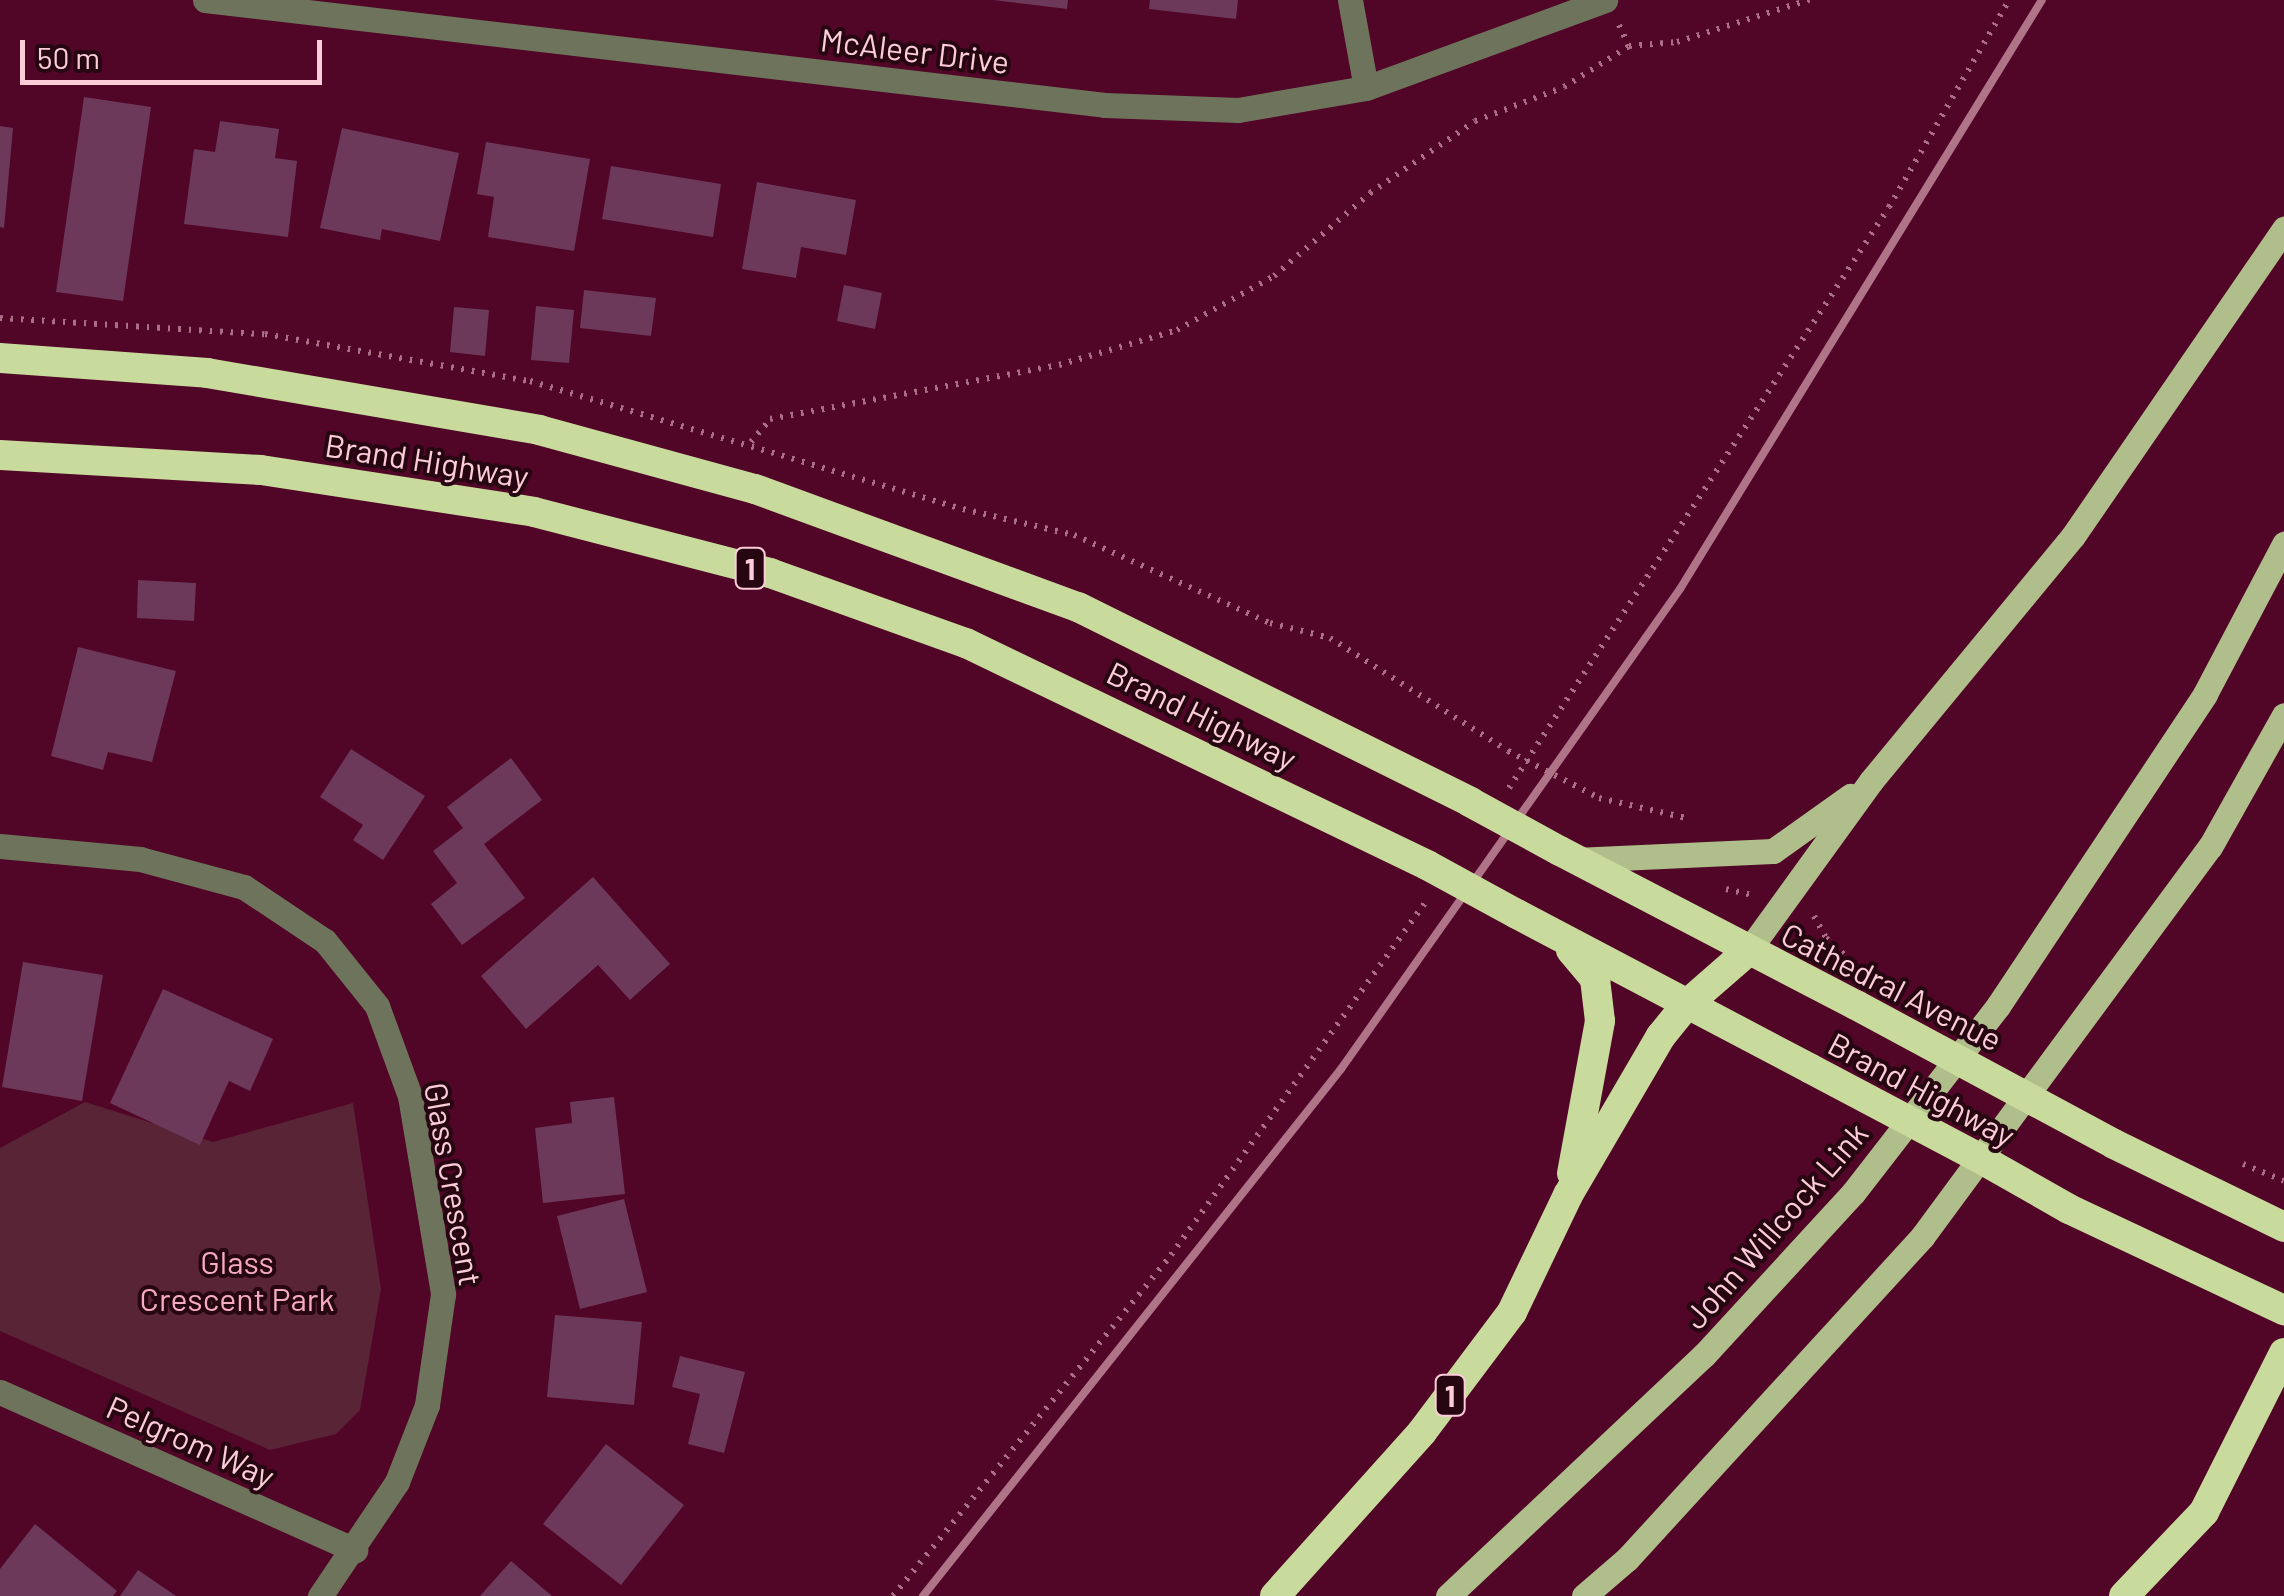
<!DOCTYPE html>
<style>
body{margin:0}
#map{position:relative;width:2284px;height:1596px;overflow:hidden;background:#510527;font-family:Barlow,sans-serif}
div>[style]{position:absolute}
.green>*{inset:0;background:#592436}
.building>*{inset:0;background:#6c395b}
.path>*{height:6px;margin-top:-3px;transform-origin:0;background:repeating-linear-gradient(90deg,#ab6e85 0 2.5px,transparent 0 10.5px)}
.minor>*{height:25px;margin:-12.5px;padding:0 12.5px;transform-origin:12.5px;border-radius:12.5px;background:#6d745b}
.major>*{height:25px;margin:-12.5px;padding:0 12.5px;transform-origin:12.5px;border-radius:12.5px;background:#afbe8a}
.highway>*{height:30px;margin:-15px;padding:0 15px;transform-origin:15px;border-radius:15px;background:#c9db9c}
.rail>*{height:8px;margin:-4px;padding:0 4px;transform-origin:4px;border-radius:4px;background:#b07489}
.path-bridge>*{height:6px;margin-top:-3px;transform-origin:0;background:repeating-linear-gradient(90deg,#ab6e85 0 2.5px,transparent 0 10.5px)}
.highway-bridge>*{height:30px;margin:-15px;padding:0 15px;transform-origin:15px;border-radius:15px;background:#c9db9c}
span{translate:-50% -50%;white-space:nowrap;text-align:center;line-height:1.15;-webkit-text-stroke:8px #250611;paint-order:stroke}
.shield-label span{padding:2px 8px;background:#250611;border:2px solid;border-radius:8px;-webkit-text-stroke-width:0}
.shield-label{font-size:30px;color:#fccdd9;font-weight:700}
.street-label{font-size:32px;color:#fccdd9}
.park-label{font-size:32px;color:#f7abc0}
.scale{position:absolute;left:20px;top:40px;width:302px;height:45px;box-sizing:border-box;border:5px solid #fccdd9;border-top:0;padding-left:12px;font-size:30px;line-height:35px;white-space:nowrap;color:#fccdd9;-webkit-text-stroke:8px #250611;paint-order:stroke}
</style>
<div id="map">
<div class="green">
<i style="clip-path:polygon(85px 1102px,213px 1142px,353px 1103px,381px 1289px,360px 1410px,336px 1434px,270px 1450px,0 1331px,0 1148px)"></i>
</div>
<div class="building">
<i style="clip-path:polygon(993px 0,1068px 0,1067px 9px)"></i>
<i style="clip-path:polygon(1150px 0,1238px 0,1236px 19px,1149px 9px)"></i>
<i style="clip-path:polygon(84px 97px,151px 107px,123px 301px,56px 292px)"></i>
<i style="clip-path:polygon(220px 121px,279px 129px,275px 158px,297px 161px,288px 237px,184px 224px,194px 149px,215px 152px)"></i>
<i style="clip-path:polygon(0 126px,13px 128px,4px 228px,0 227px)"></i>
<i style="clip-path:polygon(342px 128px,459px 153px,440px 241px,382px 229px,380px 240px,320px 228px)"></i>
<i style="clip-path:polygon(486px 142px,590px 159px,574px 251px,488px 237px,494px 197px,477px 194px)"></i>
<i style="clip-path:polygon(611px 166px,721px 184px,713px 237px,602px 219px)"></i>
<i style="clip-path:polygon(757px 182px,856px 200px,846px 255px,801px 247px,796px 278px,742px 269px)"></i>
<i style="clip-path:polygon(844px 285px,882px 293px,875px 329px,837px 321px)"></i>
<i style="clip-path:polygon(584px 290px,656px 298px,651px 336px,580px 328px)"></i>
<i style="clip-path:polygon(536px 306px,574px 310px,569px 363px,531px 360px)"></i>
<i style="clip-path:polygon(454px 307px,489px 310px,485px 356px,450px 352px)"></i>
<i style="clip-path:polygon(138px 580px,196px 583px,194px 621px,137px 618px)"></i>
<i style="clip-path:polygon(78px 647px,176px 671px,152px 762px,108px 752px,103px 770px,51px 756px)"></i>
<i style="clip-path:polygon(351px 749px,425px 796px,383px 860px,353px 840px,363px 825px,320px 797px)"></i>
<i style="clip-path:polygon(511px 758px,542px 800px,484px 844px,525px 898px,462px 945px,431px 904px,457px 883px,433px 851px,463px 828px,447px 807px)"></i>
<i style="clip-path:polygon(593px 877px,670px 964px,630px 1000px,598px 965px,526px 1029px,481px 976px)"></i>
<i style="clip-path:polygon(23px 962px,103px 975px,82px 1101px,2px 1087px)"></i>
<i style="clip-path:polygon(163px 989px,273px 1039px,250px 1091px,229px 1081px,200px 1145px,110px 1103px)"></i>
<i style="clip-path:polygon(614px 1097px,625px 1194px,543px 1203px,535px 1128px,572px 1123px,570px 1102px)"></i>
<i style="clip-path:polygon(624px 1199px,647px 1292px,580px 1309px,557px 1216px)"></i>
<i style="clip-path:polygon(555px 1315px,642px 1322px,634px 1405px,547px 1397px)"></i>
<i style="clip-path:polygon(680px 1356px,745px 1372px,724px 1453px,688px 1444px,700px 1394px,672px 1387px)"></i>
<i style="clip-path:polygon(606px 1444px,684px 1505px,621px 1585px,543px 1524px)"></i>
<i style="clip-path:polygon(35px 1524px,117px 1591px,113px 1596px,0 1596px,0 1569px)"></i>
<i style="clip-path:polygon(511px 1561px,552px 1596px,480px 1596px)"></i>
<i style="clip-path:polygon(138px 1570px,176px 1596px,120px 1596px)"></i>
</div>
<div class="path">
<i style="left:1619px;top:25px;width:23px;rotate:65deg"></i>
<i style="left:0;top:318px;width:265px;rotate:3.5deg"></i>
<i style="left:265px;top:334px;width:269px;rotate:10.1deg"></i>
<i style="left:530px;top:381px;width:452px;rotate:16.5deg"></i>
<i style="left:963px;top:509px;width:114px;rotate:13.2deg"></i>
<i style="left:1074px;top:535px;width:215px;rotate:24.2deg"></i>
<i style="left:1270px;top:623px;width:62px;rotate:14deg"></i>
<i style="left:1330px;top:638px;width:211px;rotate:32.4deg"></i>
<i style="left:751px;top:442px;width:30px;rotate:-50deg"></i>
<i style="left:770px;top:419px;width:294px;rotate:-10.6deg"></i>
<i style="left:1059px;top:365px;width:123px;rotate:-16.5deg"></i>
<i style="left:1177px;top:330px;width:111px;rotate:-29.1deg"></i>
<i style="left:1274px;top:276px;width:127px;rotate:-40.8deg"></i>
<i style="left:1370px;top:193px;width:127px;rotate:-34.4deg"></i>
<i style="left:1475px;top:121px;width:95px;rotate:-20.9deg"></i>
<i style="left:1564px;top:87px;width:77px;rotate:-32.2deg"></i>
<i style="left:1629px;top:46px;width:48px;rotate:-4.8deg"></i>
<i style="left:1677px;top:42px;width:139px;rotate:-17.7deg"></i>
<i style="left:1509px;top:788px;width:694px;rotate:-56.81deg"></i>
<i style="left:1889px;top:207px;width:239px;rotate:-59.9deg"></i>
<i style="left:1599px;top:798px;width:94px;rotate:12.9deg"></i>
<i style="left:1726px;top:889px;width:28px;rotate:13deg"></i>
<i style="left:1814px;top:916px;width:25px;rotate:61deg"></i>
<i style="left:1826px;top:938px;width:33px;rotate:43deg"></i>
<i style="left:2243px;top:1164px;width:44px;rotate:22.5deg"></i>
<i style="left:893px;top:1596px;width:440px;rotate:-50.8deg"></i>
<i style="left:1171px;top:1255px;width:434px;rotate:-54.2deg"></i>
</div>
<div class="minor">
<i style="left:205px;top:0;width:906px;rotate:6.65deg"></i>
<i style="left:1105px;top:105px;width:133px;rotate:2.2deg"></i>
<i style="left:1238px;top:110px;width:130px;rotate:-9.8deg"></i>
<i style="left:1366px;top:88px;width:255px;rotate:-20.2deg"></i>
<i style="left:1350px;top:0;width:89px;rotate:79.7deg"></i>
<i style="left:0;top:846px;width:141px;rotate:5.3deg"></i>
<i style="left:140px;top:859px;width:108px;rotate:15.1deg"></i>
<i style="left:244px;top:887px;width:97px;rotate:33.7deg"></i>
<i style="left:325px;top:941px;width:83px;rotate:51.3deg"></i>
<i style="left:377px;top:1006px;width:96px;rotate:69.9deg"></i>
<i style="left:410px;top:1096px;width:201px;rotate:80.5deg"></i>
<i style="left:443px;top:1294px;width:112px;rotate:98.2deg"></i>
<i style="left:427px;top:1405px;width:83px;rotate:111.3deg"></i>
<i style="left:397px;top:1482px;width:138px;rotate:124deg"></i>
<i style="left:0;top:1392px;width:389px;rotate:24deg"></i>
</div>
<div class="major">
<i style="left:1575px;top:860px;width:198px;rotate:-2.6deg"></i>
<i style="left:1773px;top:851px;width:95px;rotate:-35.5deg"></i>
<i style="left:1748px;top:951px;width:210px;rotate:-54.1deg"></i>
<i style="left:1871px;top:781px;width:318px;rotate:-50.5deg"></i>
<i style="left:2073px;top:536px;width:373px;rotate:-55.5deg"></i>
<i style="left:1448px;top:1596px;width:352px;rotate:-43.3deg"></i>
<i style="left:1704px;top:1355px;width:220px;rotate:-47.4deg"></i>
<i style="left:1853px;top:1193px;width:237px;rotate:-52.2deg"></i>
<i style="left:1998px;top:1006px;width:374px;rotate:-56.4deg"></i>
<i style="left:2205px;top:694px;width:170px;rotate:-62.2deg"></i>
<i style="left:1584px;top:1596px;width:57px;rotate:-40.7deg"></i>
<i style="left:1627px;top:1559px;width:437px;rotate:-47.5deg"></i>
<i style="left:1922px;top:1237px;width:485px;rotate:-53.6deg"></i>
<i style="left:2210px;top:847px;width:151px;rotate:-60.7deg"></i>
</div>
<div class="highway">
<i style="left:0;top:358px;width:208px;rotate:4.1deg"></i>
<i style="left:207px;top:373px;width:337px;rotate:9.7deg"></i>
<i style="left:539px;top:430px;width:224px;rotate:15.3deg"></i>
<i style="left:755px;top:489px;width:344px;rotate:20.1deg"></i>
<i style="left:1078px;top:607px;width:438px;rotate:26.4deg"></i>
<i style="left:0;top:455px;width:261px;rotate:3.3deg"></i>
<i style="left:261px;top:470px;width:276px;rotate:8.7deg"></i>
<i style="left:534px;top:512px;width:244px;rotate:14.5deg"></i>
<i style="left:770px;top:573px;width:208px;rotate:19.7deg"></i>
<i style="left:966px;top:643px;width:512px;rotate:25.71deg"></i>
<i style="left:1560px;top:851px;width:334px;rotate:27.5deg"></i>
<i style="left:1517px;top:914px;width:332px;rotate:27.8deg"></i>
<i style="left:1571px;top:950px;width:38px;rotate:50deg"></i>
<i style="left:1595px;top:979px;width:42px;rotate:83.2deg"></i>
<i style="left:1600px;top:1021px;width:155px;rotate:100.4deg"></i>
<i style="left:2114px;top:1144px;width:189px;rotate:26deg"></i>
<i style="left:1981px;top:1159px;width:101px;rotate:29.6deg"></i>
<i style="left:2069px;top:1209px;width:238px;rotate:25.2deg"></i>
<i style="left:1275px;top:1596px;width:220px;rotate:-48.1deg"></i>
<i style="left:1422px;top:1432px;width:150px;rotate:-53.1deg"></i>
<i style="left:1512px;top:1312px;width:130px;rotate:-64.4deg"></i>
<i style="left:1568px;top:1195px;width:184px;rotate:-59.7deg"></i>
<i style="left:1661px;top:1036px;width:40px;rotate:-51deg"></i>
<i style="left:1686px;top:1005px;width:82px;rotate:-41.1deg"></i>
<i style="left:2124px;top:1596px;width:116px;rotate:-46.4deg"></i>
<i style="left:2204px;top:1512px;width:178px;rotate:-63.3deg"></i>
</div>
<div class="rail">
<i style="left:923px;top:1596px;width:673px;rotate:-51.58deg"></i>
<i style="left:1341px;top:1069px;width:588px;rotate:-54.77deg"></i>
<i style="left:1680px;top:589px;width:691px;rotate:-58.43deg"></i>
</div>
<div class="path-bridge">
<i style="left:1508px;top:751px;width:102px;rotate:27.3deg"></i>
</div>
<div class="highway-bridge">
<i style="left:1470px;top:802px;width:102px;rotate:28.6deg"></i>
<i style="left:1427px;top:865px;width:102px;rotate:28.6deg"></i>
<i style="left:1856px;top:1005px;width:293px;rotate:28.3deg"></i>
<i style="left:1811px;top:1069px;width:192px;rotate:27.9deg"></i>
</div>
<div class="shield-label">
<span style="left:750px;top:568px">1</span>
<span style="left:1450px;top:1395px">1</span>
</div>
<div class="street-label">
<span style="left:915px;top:50px;rotate:7deg">McAleer Drive</span>
<span style="left:427px;top:460px;rotate:9deg">Brand Highway</span>
<span style="left:1202px;top:715px;rotate:26deg">Brand Highway</span>
<span style="left:1892px;top:986px;rotate:27deg">Cathedral Avenue</span>
<span style="left:1922px;top:1089px;rotate:28deg">Brand Highway</span>
<span style="left:454px;top:1184px;rotate:80deg">Glass Crescent</span>
<span style="left:1775px;top:1225px;rotate:-49deg">John Willcock Link</span>
<span style="left:191px;top:1441px;rotate:24deg">Pelgrom Way</span>
</div>
<div class="park-label">
<span style="left:237px;top:1280px">Glass<br>Crescent Park</span>
</div>
<div class="scale">50 m</div>
</div>
